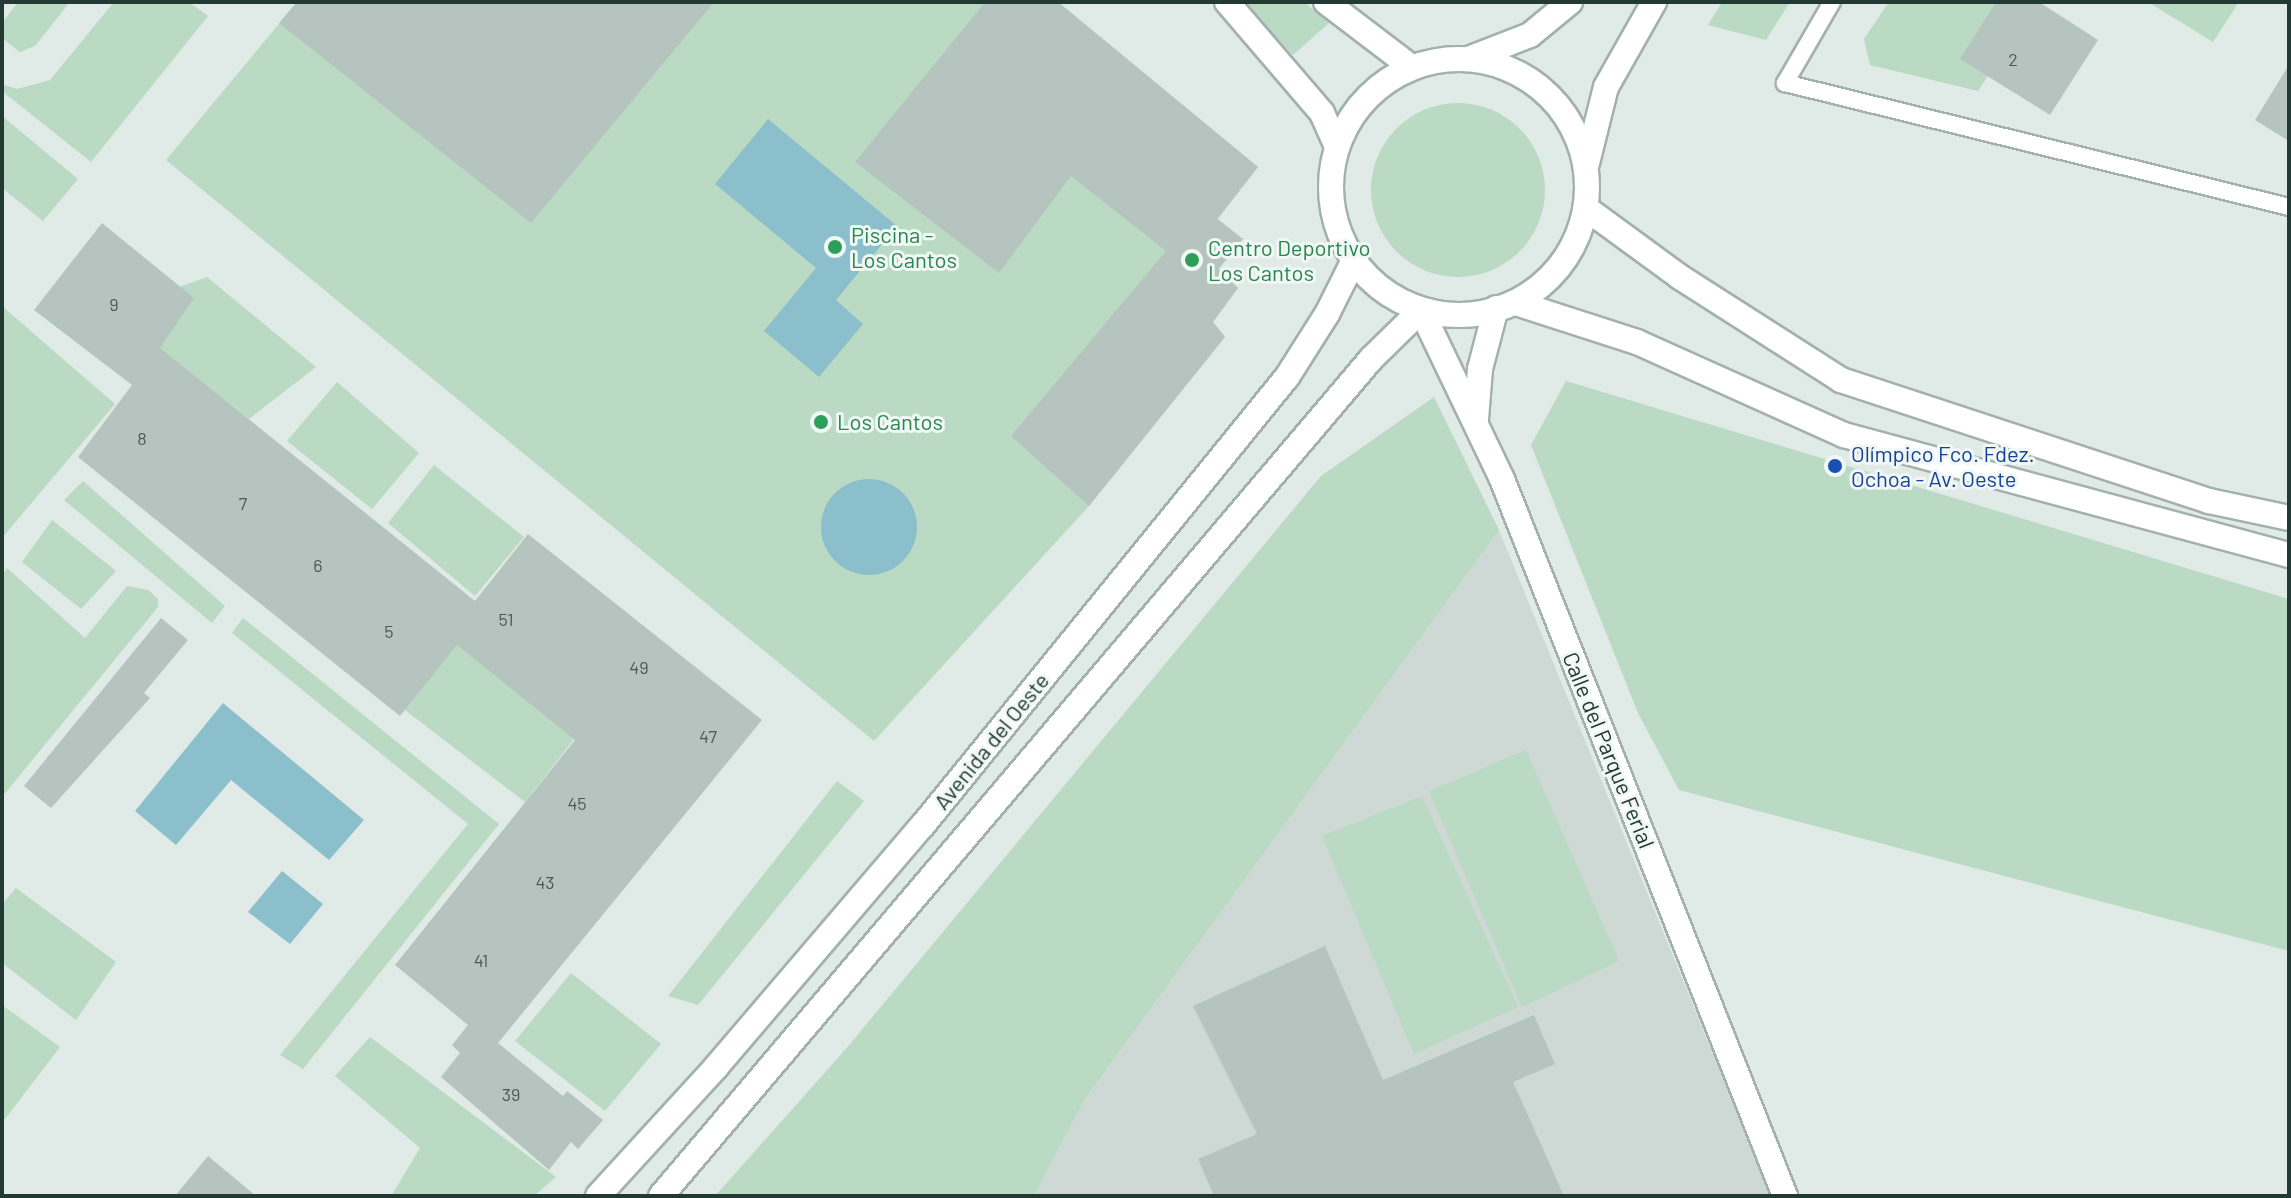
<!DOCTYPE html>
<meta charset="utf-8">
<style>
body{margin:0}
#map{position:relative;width:2291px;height:1198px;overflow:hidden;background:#e0eae6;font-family:Barlow,sans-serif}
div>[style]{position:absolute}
.built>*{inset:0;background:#ced9d5}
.green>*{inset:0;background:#badac4}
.round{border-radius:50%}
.water>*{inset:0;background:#8bbfcb}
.building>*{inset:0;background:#b5c4bf}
.roads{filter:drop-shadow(2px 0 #a3b1ad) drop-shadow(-2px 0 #a3b1ad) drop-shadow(0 2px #a3b1ad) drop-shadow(0 -2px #a3b1ad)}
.lane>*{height:16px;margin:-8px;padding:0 8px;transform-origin:8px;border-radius:8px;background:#fff}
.street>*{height:24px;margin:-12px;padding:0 12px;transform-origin:12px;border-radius:12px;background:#fff}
.secondary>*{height:24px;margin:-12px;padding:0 12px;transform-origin:12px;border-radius:12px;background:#fff}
.secondary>.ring{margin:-12px;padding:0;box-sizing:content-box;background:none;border:24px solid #fff;border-radius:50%}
.dots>*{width:22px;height:22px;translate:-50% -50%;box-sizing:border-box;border:4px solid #f0f7f4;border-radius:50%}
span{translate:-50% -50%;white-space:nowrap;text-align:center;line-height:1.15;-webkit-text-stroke:6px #f0f7f4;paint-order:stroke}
.number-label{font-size:18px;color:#475c57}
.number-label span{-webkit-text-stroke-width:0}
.leisure-label{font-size:22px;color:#27864d}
.left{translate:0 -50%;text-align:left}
.transit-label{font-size:22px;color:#164399}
.street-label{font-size:22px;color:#223934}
.frame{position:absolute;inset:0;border:4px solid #223934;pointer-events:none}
</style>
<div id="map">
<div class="built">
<i style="clip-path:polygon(1499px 530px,1771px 1196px,1034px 1196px,1085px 1099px)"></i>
</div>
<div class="green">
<i style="clip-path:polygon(18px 2px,70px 2px,35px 46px,20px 52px,2px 38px,2px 23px)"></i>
<i style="clip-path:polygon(114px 2px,189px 2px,208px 16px,91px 162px,2px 91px,2px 84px,17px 89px,50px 80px)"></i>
<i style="clip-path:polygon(297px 2px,1058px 2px,1258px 167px,1218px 219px,1243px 239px,1219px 269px,1238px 288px,1213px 322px,1225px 337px,1089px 506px,874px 741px,166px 160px)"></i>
<i style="clip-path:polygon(1242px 2px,1304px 2px,1329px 23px,1293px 55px)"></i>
<i style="clip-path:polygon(1722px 2px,1790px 2px,1766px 40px,1708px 25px)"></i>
<i style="clip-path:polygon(1889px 2px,1992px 2px,2006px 11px,1988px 76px,1978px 91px,1870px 65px,1864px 39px)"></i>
<i style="clip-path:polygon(2148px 2px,2239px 2px,2213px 42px)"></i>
<i class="round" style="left:1371px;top:103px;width:174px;height:174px"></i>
<i style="clip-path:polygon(2px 116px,78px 179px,43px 221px,2px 188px)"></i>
<i style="clip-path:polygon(207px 277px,316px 367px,249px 419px,159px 348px,167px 338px,179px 287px)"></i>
<i style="clip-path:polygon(3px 307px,115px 404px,2px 538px,2px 308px)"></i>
<i style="clip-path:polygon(1566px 381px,2289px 599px,2289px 951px,1679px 790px,1638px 713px,1531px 445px)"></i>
<i style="clip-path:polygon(337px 382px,419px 453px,372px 509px,287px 441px)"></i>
<i style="clip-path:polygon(1434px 397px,1499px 530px,1085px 1099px,1034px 1196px,715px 1196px,845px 1050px,1321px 476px)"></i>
<i style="clip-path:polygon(434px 465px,524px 537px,475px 596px,388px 523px)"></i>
<i style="clip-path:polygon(83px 481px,225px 606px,212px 623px,64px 500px)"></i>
<i style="clip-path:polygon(52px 520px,116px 571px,81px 609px,22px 562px)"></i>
<i style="clip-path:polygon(7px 568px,85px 638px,127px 586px,148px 590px,158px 599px,158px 607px,2px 797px,2px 575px)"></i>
<i style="clip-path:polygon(243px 618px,499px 824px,303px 1069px,280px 1055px,468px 824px,232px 633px)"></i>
<i style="clip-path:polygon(447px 637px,579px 733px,525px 802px,405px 710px,428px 681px,417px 673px)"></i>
<i style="clip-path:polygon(1526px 750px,1619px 961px,1522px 1007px,1429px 791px)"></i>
<i style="clip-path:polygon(837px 781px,864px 801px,698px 1005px,668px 996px)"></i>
<i style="clip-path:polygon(1422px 796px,1518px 1007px,1414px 1054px,1322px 836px)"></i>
<i style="clip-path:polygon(16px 888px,116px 962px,76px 1020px,2px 963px,2px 904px)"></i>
<i style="clip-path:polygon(571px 973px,661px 1044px,605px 1111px,515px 1041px)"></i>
<i style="clip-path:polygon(2px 1005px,60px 1047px,2px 1123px)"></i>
<i style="clip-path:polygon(370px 1037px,556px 1177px,534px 1196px,391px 1196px,420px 1148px,335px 1076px)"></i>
</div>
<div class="water">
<i style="clip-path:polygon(768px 119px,897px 226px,836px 300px,863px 324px,819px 377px,764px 331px,816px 268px,715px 184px)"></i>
<i class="round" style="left:821px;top:479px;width:96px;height:96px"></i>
<i style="clip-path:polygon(223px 703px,364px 820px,329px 860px,231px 780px,176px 845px,135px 811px)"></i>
<i style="clip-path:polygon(282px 871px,323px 904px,290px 944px,248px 912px)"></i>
</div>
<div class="building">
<i style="clip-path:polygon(297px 2px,714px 2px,531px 223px,279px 23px)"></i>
<i style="clip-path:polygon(985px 2px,1058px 2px,1258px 167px,1217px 219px,1243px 239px,1218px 269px,1238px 288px,1213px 322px,1225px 337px,1089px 506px,1011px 436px,1166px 251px,1071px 176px,999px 273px,855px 162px)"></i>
<i style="clip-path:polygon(1996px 2px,2039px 2px,2098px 40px,2050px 115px,1960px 59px)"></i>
<i style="clip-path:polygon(2289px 65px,2289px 141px,2255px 120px)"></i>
<i style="clip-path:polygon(102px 223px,194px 298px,160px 348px,475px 601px,528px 534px,762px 720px,498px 1043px,563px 1096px,567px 1091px,603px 1120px,578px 1149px,571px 1142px,549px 1170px,441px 1077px,460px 1053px,452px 1045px,468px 1025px,395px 965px,575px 740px,457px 645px,400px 716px,78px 457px,132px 385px,34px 310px)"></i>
<i style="clip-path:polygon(161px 618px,188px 640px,144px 693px,150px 698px,51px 808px,24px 786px)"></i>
<i style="clip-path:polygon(1325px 946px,1383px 1080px,1534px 1015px,1555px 1064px,1513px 1082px,1564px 1196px,1214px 1196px,1198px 1159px,1257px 1134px,1193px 1006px)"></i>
<i style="clip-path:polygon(208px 1156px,256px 1196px,175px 1196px)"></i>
</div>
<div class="roads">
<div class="lane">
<i style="left:1832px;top:2px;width:94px;rotate:120.1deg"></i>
<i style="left:1785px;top:83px;width:519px;rotate:13.82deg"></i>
</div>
<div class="street">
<i style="left:1227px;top:2px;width:146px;rotate:49.4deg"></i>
<i style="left:1322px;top:113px;width:34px;rotate:66deg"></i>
<i style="left:1326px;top:2px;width:106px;rotate:37.3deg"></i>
<i style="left:1421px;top:310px;width:187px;rotate:64.4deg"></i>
<i style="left:1502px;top:479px;width:771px;rotate:68.46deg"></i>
<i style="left:1476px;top:419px;width:50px;rotate:-85.4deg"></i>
<i style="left:1480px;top:369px;width:63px;rotate:-75.3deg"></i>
</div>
<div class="secondary">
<i style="left:1471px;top:58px;width:63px;rotate:-21.3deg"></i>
<i style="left:1530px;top:35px;width:52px;rotate:-39.5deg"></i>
<i class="ring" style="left:1331px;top:59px;width:232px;height:232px"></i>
<i style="left:1587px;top:163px;width:78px;rotate:-76deg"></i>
<i style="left:1606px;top:87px;width:98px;rotate:-60.5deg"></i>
<i style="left:1587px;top:209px;width:115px;rotate:36.2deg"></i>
<i style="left:1680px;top:277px;width:191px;rotate:32.6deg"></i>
<i style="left:1841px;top:380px;width:387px;rotate:18.2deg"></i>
<i style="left:2209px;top:501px;width:82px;rotate:12deg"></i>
<i style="left:1516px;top:303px;width:127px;rotate:17.9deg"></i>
<i style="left:1637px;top:342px;width:227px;rotate:24.2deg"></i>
<i style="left:1844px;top:435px;width:461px;rotate:15.1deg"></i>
<i style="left:598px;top:1196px;width:175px;rotate:-47.5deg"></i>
<i style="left:716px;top:1067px;width:318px;rotate:-49.5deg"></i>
<i style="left:923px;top:825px;width:577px;rotate:-50.91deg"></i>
<i style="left:1287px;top:377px;width:75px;rotate:-57.6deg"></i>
<i style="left:1327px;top:314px;width:58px;rotate:-63.4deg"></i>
<i style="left:661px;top:1196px;width:1098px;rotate:-49.69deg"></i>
<i style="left:1371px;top:359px;width:70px;rotate:-44.4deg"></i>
</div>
</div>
<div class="dots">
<i style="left:835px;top:247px;background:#2e9e5b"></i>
<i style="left:1192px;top:260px;background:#2e9e5b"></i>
<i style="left:821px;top:422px;background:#2e9e5b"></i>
<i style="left:1835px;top:466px;background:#1a4fb4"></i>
</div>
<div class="number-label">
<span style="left:2013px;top:59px">2</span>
<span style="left:114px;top:304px">9</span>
<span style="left:142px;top:438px">8</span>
<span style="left:243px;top:503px">7</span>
<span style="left:318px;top:565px">6</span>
<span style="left:506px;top:619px">51</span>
<span style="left:389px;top:631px">5</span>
<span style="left:639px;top:667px">49</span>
<span style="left:708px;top:736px">47</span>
<span style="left:577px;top:803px">45</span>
<span style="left:545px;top:882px">43</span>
<span style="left:481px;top:960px">41</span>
<span style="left:511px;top:1094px">39</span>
</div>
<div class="leisure-label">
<span class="left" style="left:851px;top:247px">Piscina -<br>Los Cantos</span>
<span class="left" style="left:1208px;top:260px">Centro Deportivo<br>Los Cantos</span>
<span class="left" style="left:837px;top:422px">Los Cantos</span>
</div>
<div class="transit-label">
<span class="left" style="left:1851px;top:466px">Olímpico Fco. Fdez.<br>Ochoa - Av. Oeste</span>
</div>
<div class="street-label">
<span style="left:991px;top:741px;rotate:-51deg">Avenida del Oeste</span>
<span style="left:1609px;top:750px;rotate:68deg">Calle del Parque Ferial</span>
</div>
<div class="frame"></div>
</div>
